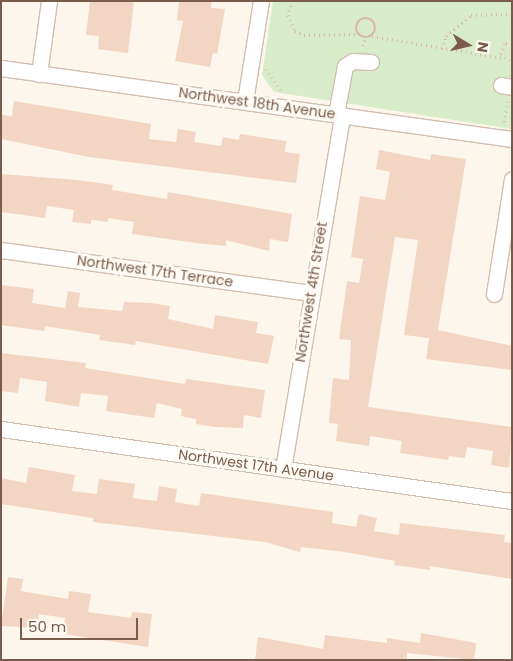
<!DOCTYPE html>
<style>
body{margin:0}
#map{position:relative;width:513px;height:661px;overflow:hidden;background:#fdf6ec;font-family:Poppins,sans-serif}
div>[style]{position:absolute}
.green>*{inset:0;background:#d8ecc9}
.building>*{inset:0;background:#f3d5c3}
.path>*{height:2.5px;margin-top:-1.25px;transform-origin:0;background:repeating-linear-gradient(90deg,#d9b8a5 0 1px,transparent 0 5px)}
.path>.ring{margin:-1.25px;padding:0;box-sizing:content-box;background:none;border:2.5px solid #d9b8a5;border-radius:50%}
.roads{filter:drop-shadow(1px 0 #d1beb0) drop-shadow(-1px 0 #d1beb0) drop-shadow(0 1px #d1beb0) drop-shadow(0 -1px #d1beb0)}
.minor>*{height:15px;margin:-7.5px;padding:0 7.5px;transform-origin:7.5px;border-radius:7.5px;background:#fff}
span{translate:-50% -50%;white-space:nowrap;text-align:center;line-height:1.15;-webkit-text-stroke:5px #fffaf3;paint-order:stroke}
.street-label{font-size:14px;color:#7a5c4d}
.frame{position:absolute;inset:0;border:2px solid #7a5c4d;pointer-events:none}
.north{position:absolute;left:443px;top:20px;width:50px;height:50px;-webkit-text-stroke:4px #fffaf3;paint-order:stroke;rotate:99deg;font-size:14px;font-weight:700;line-height:20px;text-align:center;color:#7a5c4d}
.north::after{content:'';display:block;margin:auto;width:18px;height:22px;background:#7a5c4d;clip-path:polygon(50% 0,100% 100%,50% 72%,0 100%)}
.scale{position:absolute;left:20px;top:618px;width:118px;height:22px;box-sizing:border-box;border:2px solid #7a5c4d;border-top:0;padding-left:6px;font-size:15px;line-height:18px;white-space:nowrap;color:#7a5c4d;-webkit-text-stroke:4px #fffaf3;paint-order:stroke}
</style>
<div id="map">
<div class="green">
<i style="clip-path:polygon(273px 1px,512px 1px,512px 129px,274px 92px,262px 75px)"></i>
</div>
<div class="building">
<i style="clip-path:polygon(90px 1px,134px 1px,128px 53px,98px 49px,99px 36px,86px 35px)"></i>
<i style="clip-path:polygon(179px 1px,212px 1px,211px 8px,225px 9px,217px 54px,213px 53px,210px 67px,175px 61px,183px 21px,177px 20px)"></i>
<i style="clip-path:polygon(14px 101px,151px 124px,149px 139px,176px 142px,178px 129px,196px 132px,194px 142px,221px 146px,223px 137px,239px 140px,240px 134px,286px 141px,285px 152px,300px 154px,296px 183px,89px 157px,1px 139px,1px 115px,12px 116px)"></i>
<i style="clip-path:polygon(379px 150px,430px 160px,431px 154px,466px 159px,438px 330px,512px 346px,512px 370px,426px 359px,429px 338px,404px 335px,418px 240px,395px 237px,368px 407px,512px 427px,509px 468px,491px 465px,493px 451px,467px 447px,465px 458px,449px 456px,448px 460px,400px 453px,402px 441px,370px 436px,369px 446px,336px 441px,338px 424px,329px 423px,331px 397px,333px 378px,349px 380px,351px 340px,339px 339px,347px 281px,359px 283px,363px 259px,351px 257px,360px 196px,385px 200px,390px 172px,376px 169px)"></i>
<i style="clip-path:polygon(1px 174px,78px 180px,113px 185px,112px 190px,167px 199px,168px 192px,292px 214px,288px 242px,270px 239px,269px 251px,226px 240px,226px 246px,196px 243px,132px 234px,134px 222px,108px 218px,108px 222px,91px 220px,91px 224px,72px 222px,74px 210px,47px 206px,45px 218px,1px 212px)"></i>
<i style="clip-path:polygon(1px 285px,34px 289px,32px 303px,65px 308px,68px 291px,80px 293px,78px 307px,122px 311px,124px 302px,151px 303px,170px 306px,168px 319px,213px 329px,215px 315px,258px 322px,256px 333px,274px 336px,268px 364px,136px 341px,135px 345px,99px 340px,100px 335px,45px 326px,44px 331px,1px 325px)"></i>
<i style="clip-path:polygon(1px 353px,86px 363px,85px 368px,185px 384px,186px 379px,265px 390px,261px 418px,244px 415px,243px 428px,215px 427px,196px 424px,196px 419px,181px 416px,182px 409px,157px 403px,154px 418px,106px 411px,108px 396px,81px 393px,79px 407px,45px 401px,47px 382px,20px 378px,18px 393px,1px 391px)"></i>
<i style="clip-path:polygon(29px 467px,75px 475px,72px 491px,97px 494px,99px 479px,135px 484px,133px 498px,157px 501px,159px 486px,177px 489px,175px 502px,199px 506px,201px 493px,333px 512px,332px 523px,356px 527px,359px 514px,377px 518px,374px 531px,399px 535px,400px 523px,505px 535px,504px 542px,512px 543px,512px 579px,430px 566px,430px 570px,394px 565px,395px 561px,345px 552px,301px 547px,300px 552px,265px 542px,93px 522px,93px 518px,1px 504px,1px 478px,26px 483px)"></i>
<i style="clip-path:polygon(8px 577px,23px 579px,21px 591px,68px 599px,69px 591px,91px 594px,88px 612px,131px 618px,132px 612px,152px 614px,148px 647px,63px 634px,65px 618px,39px 614px,37px 628px,1px 626px)"></i>
<i style="clip-path:polygon(421px 633px,476px 643px,474px 660px,407px 653px,407px 660px,255px 660px,258px 637px,323px 649px,325px 635px,387px 643px,387px 638px,420px 643px)"></i>
</div>
<div class="path">
<i style="left:293px;top:1px;width:15px;rotate:110deg"></i>
<i style="left:288px;top:15px;width:17px;rotate:66deg"></i>
<i style="left:295px;top:31px;width:10px;rotate:24deg"></i>
<i style="left:304px;top:35px;width:54px;rotate:-1.1deg"></i>
<i class="ring" style="left:356px;top:18px;width:17.5px;height:17.5px"></i>
<i style="left:372px;top:36px;width:133px;rotate:9.5deg"></i>
<i style="left:512px;top:42px;width:7px;rotate:164deg"></i>
<i style="left:505px;top:44px;width:11px;rotate:112deg"></i>
<i style="left:501px;top:54px;width:14px;rotate:36deg"></i>
<i style="left:363px;top:46px;width:8px;rotate:-76deg"></i>
<i style="left:442px;top:49px;width:14px;rotate:-73deg"></i>
<i style="left:446px;top:36px;width:33px;rotate:-40deg"></i>
<i style="left:471px;top:15px;width:41px;rotate:-1.4deg"></i>
<i style="left:266px;top:69px;width:27px;rotate:54deg"></i>
<i style="left:504px;top:122px;width:22px;rotate:-80deg"></i>
</div>
<div class="roads">
<div class="minor">
<i style="left:1px;top:68px;width:516px;rotate:7.91deg"></i>
<i style="left:39px;top:74px;width:74px;rotate:-82.2deg"></i>
<i style="left:501px;top:85px;width:11px;rotate:10deg"></i>
<i style="left:245px;top:101px;width:101px;rotate:-80.9deg"></i>
<i style="left:336px;top:114px;width:49px;rotate:-79.4deg"></i>
<i style="left:345px;top:66px;width:9px;rotate:-32deg"></i>
<i style="left:353px;top:61px;width:18px;rotate:3deg"></i>
<i style="left:1px;top:250px;width:311px;rotate:7.9deg"></i>
<i style="left:494px;top:294px;width:116px;rotate:-81.1deg"></i>
<i style="left:1px;top:429px;width:516px;rotate:8.02deg"></i>
<i style="left:283px;top:469px;width:359px;rotate:-80.5deg"></i>
</div>
</div>
<div class="street-label">
<span style="left:257px;top:103px;rotate:8deg">Northwest 18th Avenue</span>
<span style="left:155px;top:271px;rotate:8deg">Northwest 17th Terrace</span>
<span style="left:311px;top:292px;rotate:-81deg">Northwest 4th Street</span>
<span style="left:256px;top:465px;rotate:8deg">Northwest 17th Avenue</span>
</div>
<div class="frame"></div>
<div class="north">N</div>
<div class="scale">50 m</div>
</div>
